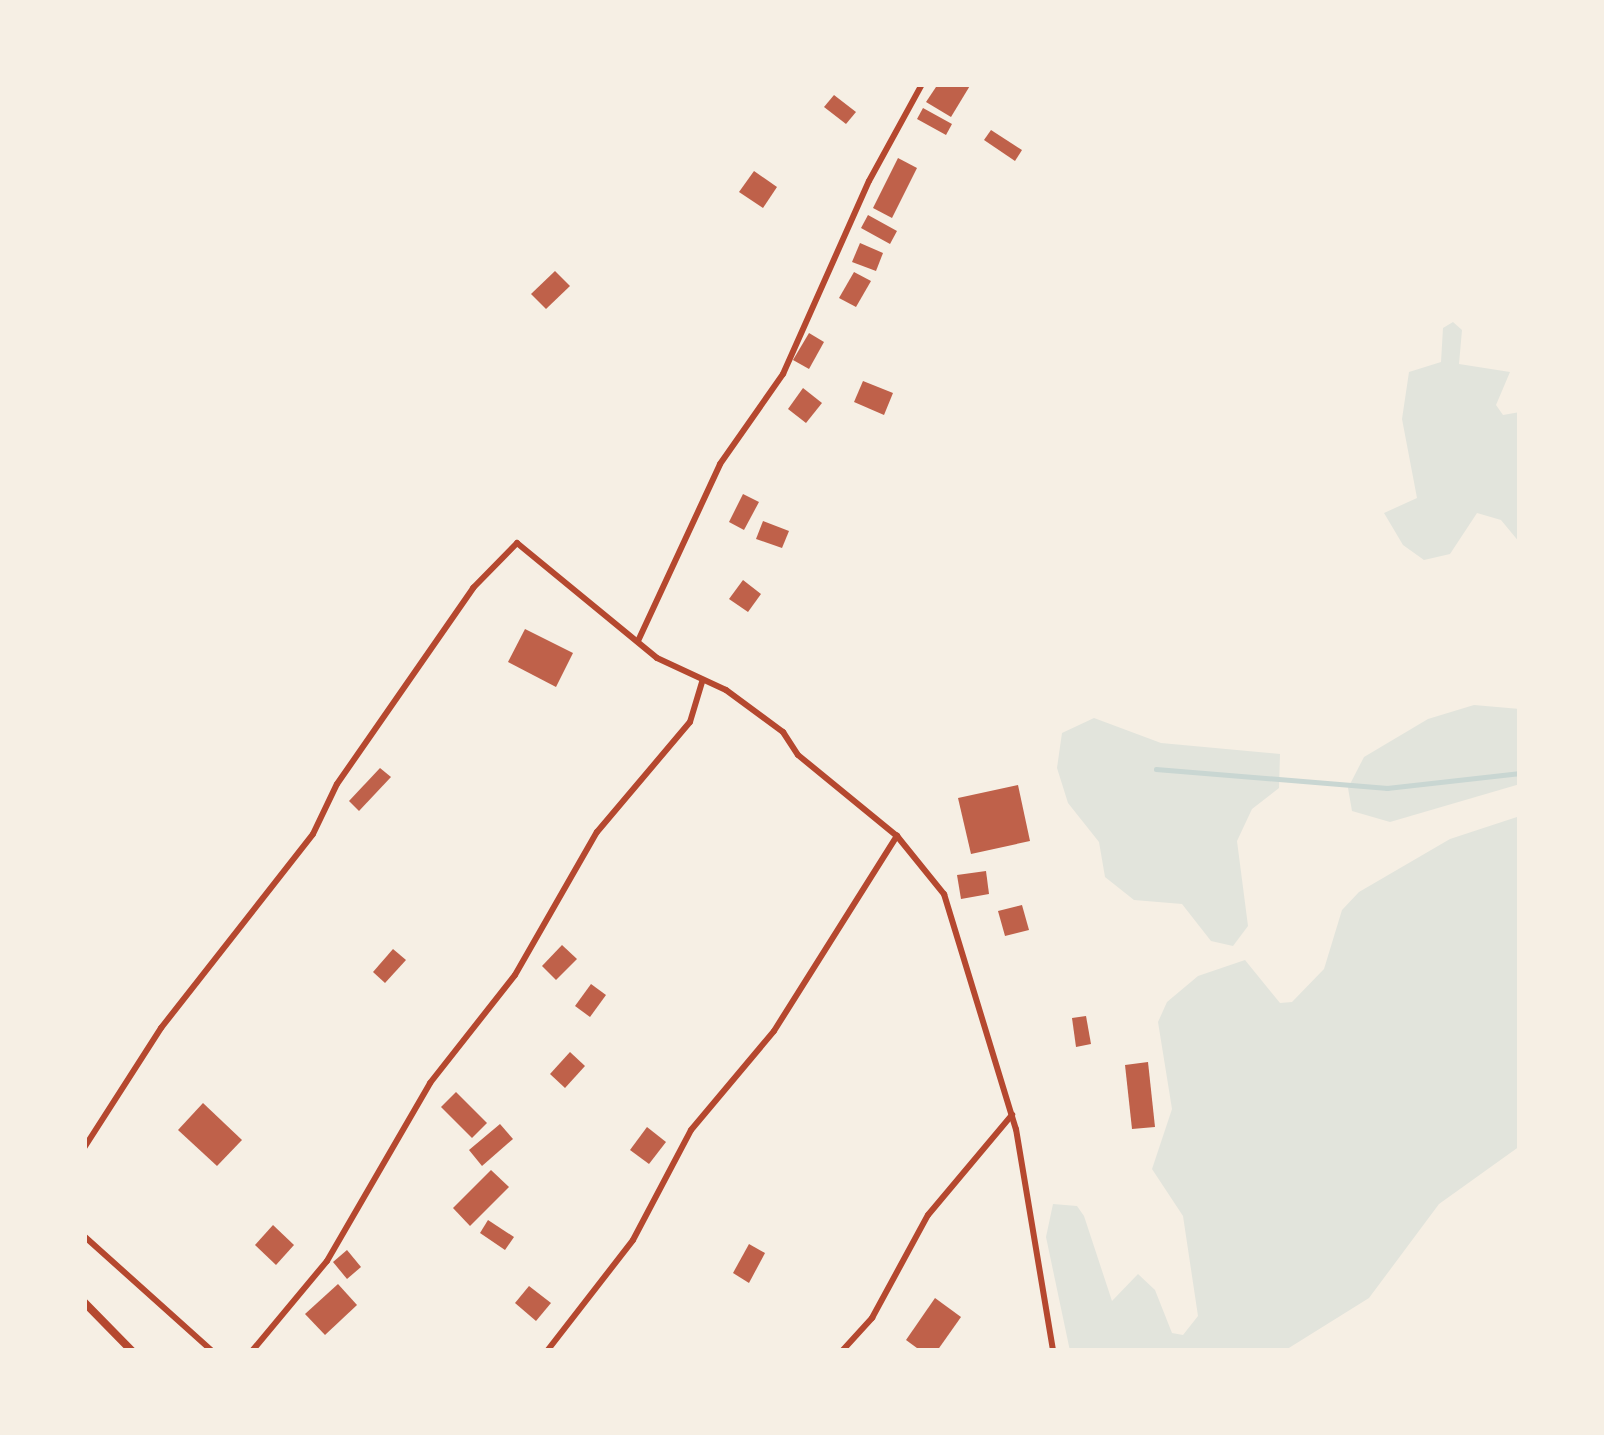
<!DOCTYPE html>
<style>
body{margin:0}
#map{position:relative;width:1604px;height:1435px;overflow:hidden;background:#f6efe4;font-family:Ubuntu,sans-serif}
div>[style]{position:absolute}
.green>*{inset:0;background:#e2e4dc}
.stream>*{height:4.5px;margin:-2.25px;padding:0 2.25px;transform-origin:2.25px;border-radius:2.25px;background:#c9d6d2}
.building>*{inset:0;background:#bf614a}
.minor>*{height:6px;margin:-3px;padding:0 3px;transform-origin:3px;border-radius:3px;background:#b5482f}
.tertiary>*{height:8px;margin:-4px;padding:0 4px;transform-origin:4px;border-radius:4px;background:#b5482f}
span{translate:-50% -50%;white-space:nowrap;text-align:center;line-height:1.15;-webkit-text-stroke:9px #f6efe4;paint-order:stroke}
.frame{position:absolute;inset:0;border:87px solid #f6efe4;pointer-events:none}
</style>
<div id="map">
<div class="green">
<i style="clip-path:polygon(1453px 322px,1462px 330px,1459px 364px,1510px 372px,1496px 405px,1503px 415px,1520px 412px,1520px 543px,1501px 520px,1477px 513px,1450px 554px,1424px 560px,1403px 545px,1384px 513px,1417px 498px,1402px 419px,1409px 372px,1441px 362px,1443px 328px)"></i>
<i style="clip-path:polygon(1474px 705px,1520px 709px,1520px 784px,1390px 822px,1352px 811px,1348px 788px,1364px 757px,1428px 719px)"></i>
<i style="clip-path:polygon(1094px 718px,1161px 743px,1280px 754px,1279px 788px,1252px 809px,1237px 841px,1248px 926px,1233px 946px,1211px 941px,1182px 904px,1134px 900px,1105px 877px,1099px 842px,1068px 803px,1057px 768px,1062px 733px)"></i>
<i style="clip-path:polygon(1520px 816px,1520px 1146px,1439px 1204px,1369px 1298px,1284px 1351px,1070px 1351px,1046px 1237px,1053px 1204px,1077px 1206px,1084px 1216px,1112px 1301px,1138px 1274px,1155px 1290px,1172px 1333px,1183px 1335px,1198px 1316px,1183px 1216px,1152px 1169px,1172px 1109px,1158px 1022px,1167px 1002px,1198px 976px,1245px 960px,1280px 1003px,1292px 1002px,1324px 969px,1342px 910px,1359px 892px,1450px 839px)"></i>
</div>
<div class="stream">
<i style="left:1156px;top:769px;width:232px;rotate:4.7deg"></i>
<i style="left:1387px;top:788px;width:134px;rotate:-6.4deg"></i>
</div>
<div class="building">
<i style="clip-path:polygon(938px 84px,971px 84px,951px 117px,926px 102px)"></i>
<i style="clip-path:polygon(834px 95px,856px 112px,846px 124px,824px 107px)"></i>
<i style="clip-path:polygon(923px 108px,952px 124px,946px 135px,917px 119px)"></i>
<i style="clip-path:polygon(991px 130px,1022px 150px,1015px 161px,984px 140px)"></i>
<i style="clip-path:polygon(898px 158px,917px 168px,892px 218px,873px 208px)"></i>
<i style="clip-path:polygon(754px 171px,777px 187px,763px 208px,739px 192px)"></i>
<i style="clip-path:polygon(868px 215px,897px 231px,890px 244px,861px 228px)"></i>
<i style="clip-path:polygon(860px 243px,883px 253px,876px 271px,852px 262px)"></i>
<i style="clip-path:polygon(555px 271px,570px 286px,546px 309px,531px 294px)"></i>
<i style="clip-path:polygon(854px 272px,871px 281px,856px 307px,839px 298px)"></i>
<i style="clip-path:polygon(809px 333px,824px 342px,809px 369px,793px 360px)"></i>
<i style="clip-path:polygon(863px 381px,893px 393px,884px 415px,854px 402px)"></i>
<i style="clip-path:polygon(803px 388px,822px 403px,806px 423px,788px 409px)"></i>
<i style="clip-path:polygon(743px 494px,759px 502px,744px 530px,729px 522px)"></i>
<i style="clip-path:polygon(763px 521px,789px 531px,782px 548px,756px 539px)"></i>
<i style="clip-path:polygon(743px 580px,761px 594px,748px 612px,729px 599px)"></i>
<i style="clip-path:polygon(525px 629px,573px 653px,556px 687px,508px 662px)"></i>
<i style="clip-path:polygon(380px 768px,391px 777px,359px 811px,349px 801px)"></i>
<i style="clip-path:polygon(1018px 785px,1030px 841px,971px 854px,958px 798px)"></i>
<i style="clip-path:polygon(986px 871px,989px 894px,961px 899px,957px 875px)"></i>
<i style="clip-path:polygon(1022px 905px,1029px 930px,1005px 936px,998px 911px)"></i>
<i style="clip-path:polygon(562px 945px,577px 959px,556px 980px,542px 966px)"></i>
<i style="clip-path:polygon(393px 949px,406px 960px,385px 983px,373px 972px)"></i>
<i style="clip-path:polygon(591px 984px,606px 995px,590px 1017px,575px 1006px)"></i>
<i style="clip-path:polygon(1086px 1016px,1091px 1044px,1076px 1047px,1072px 1018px)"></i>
<i style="clip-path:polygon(570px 1052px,585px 1066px,565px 1088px,550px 1074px)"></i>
<i style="clip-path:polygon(1148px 1062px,1155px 1127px,1132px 1129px,1125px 1065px)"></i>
<i style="clip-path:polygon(456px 1092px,487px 1123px,472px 1138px,441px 1107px)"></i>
<i style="clip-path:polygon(203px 1103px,242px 1140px,217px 1166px,178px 1130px)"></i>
<i style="clip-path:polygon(500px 1124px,513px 1139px,482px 1166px,469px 1150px)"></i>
<i style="clip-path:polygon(647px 1127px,666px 1142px,649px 1164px,630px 1150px)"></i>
<i style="clip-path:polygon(491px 1170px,509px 1187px,470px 1226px,453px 1208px)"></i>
<i style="clip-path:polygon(488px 1220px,514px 1237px,505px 1250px,480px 1233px)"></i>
<i style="clip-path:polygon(273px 1225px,294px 1245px,276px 1265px,255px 1245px)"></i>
<i style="clip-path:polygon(749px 1244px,765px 1253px,749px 1283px,733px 1273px)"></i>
<i style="clip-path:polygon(347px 1250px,361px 1267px,347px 1279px,333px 1262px)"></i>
<i style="clip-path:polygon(338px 1284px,357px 1305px,325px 1335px,305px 1314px)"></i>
<i style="clip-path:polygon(529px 1286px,551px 1303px,536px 1321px,515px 1303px)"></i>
<i style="clip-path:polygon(935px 1298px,961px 1317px,937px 1351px,921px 1351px,906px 1340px)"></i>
</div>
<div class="minor">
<i style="left:638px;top:641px;width:195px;rotate:-65.1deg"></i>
<i style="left:720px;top:464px;width:110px;rotate:-55deg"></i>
<i style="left:783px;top:374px;width:211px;rotate:-66deg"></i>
<i style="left:869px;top:181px;width:111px;rotate:-61.3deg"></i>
<i style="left:84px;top:1148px;width:143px;rotate:-57.3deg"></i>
<i style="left:161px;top:1028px;width:246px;rotate:-51.9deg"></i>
<i style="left:313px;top:834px;width:55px;rotate:-64.4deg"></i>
<i style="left:337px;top:784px;width:239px;rotate:-55.2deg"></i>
<i style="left:473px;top:588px;width:63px;rotate:-45.6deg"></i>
<i style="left:517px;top:543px;width:181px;rotate:39.4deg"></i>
<i style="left:657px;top:658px;width:76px;rotate:24.9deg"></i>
<i style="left:726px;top:690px;width:71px;rotate:36.4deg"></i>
<i style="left:783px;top:732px;width:27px;rotate:57deg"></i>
<i style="left:798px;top:755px;width:128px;rotate:39.3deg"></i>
<i style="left:897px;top:836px;width:75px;rotate:51deg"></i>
<i style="left:944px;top:894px;width:246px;rotate:73deg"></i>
<i style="left:1016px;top:1129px;width:225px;rotate:80.5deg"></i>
<i style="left:84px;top:1236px;width:172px;rotate:41.9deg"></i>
<i style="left:252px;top:1351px;width:117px;rotate:-50.2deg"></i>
<i style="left:327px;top:1261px;width:206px;rotate:-59.9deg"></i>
<i style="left:430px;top:1083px;width:137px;rotate:-51.8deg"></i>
<i style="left:515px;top:975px;width:165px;rotate:-60.2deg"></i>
<i style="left:597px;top:832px;width:144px;rotate:-49.8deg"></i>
<i style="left:690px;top:722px;width:42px;rotate:-73.3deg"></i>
<i style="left:547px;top:1351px;width:140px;rotate:-52.2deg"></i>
<i style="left:633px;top:1240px;width:124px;rotate:-62.2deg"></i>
<i style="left:691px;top:1130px;width:129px;rotate:-50deg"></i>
<i style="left:774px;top:1031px;width:231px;rotate:-57.8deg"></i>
<i style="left:842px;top:1351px;width:45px;rotate:-47.7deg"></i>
<i style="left:872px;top:1318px;width:117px;rotate:-61.5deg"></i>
<i style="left:928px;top:1215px;width:131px;rotate:-50deg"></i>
</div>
<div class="tertiary">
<i style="left:84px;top:1302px;width:69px;rotate:45.6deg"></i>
</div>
<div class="frame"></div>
</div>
